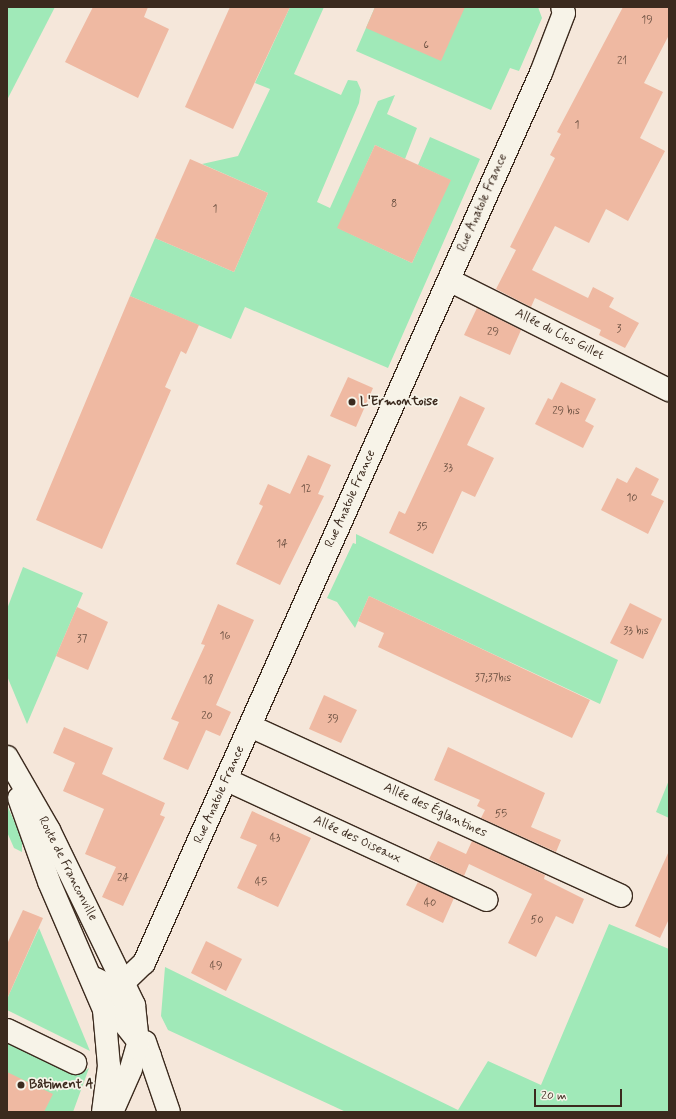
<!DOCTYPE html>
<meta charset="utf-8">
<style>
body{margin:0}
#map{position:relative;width:676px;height:1119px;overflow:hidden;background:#f5e7da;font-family:Mynerve,sans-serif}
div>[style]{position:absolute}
.green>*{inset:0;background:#a0e9b8}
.building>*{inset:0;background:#efb9a2}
.roads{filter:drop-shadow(1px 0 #3b2a1e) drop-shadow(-1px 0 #3b2a1e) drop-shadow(0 1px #3b2a1e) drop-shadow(0 -1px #3b2a1e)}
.minor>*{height:22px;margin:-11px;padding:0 11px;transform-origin:11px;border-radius:11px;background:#f7f3e8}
.major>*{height:22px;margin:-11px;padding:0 11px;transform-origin:11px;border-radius:11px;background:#f7f3e8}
.dots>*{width:11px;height:11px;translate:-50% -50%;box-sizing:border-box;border:2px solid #f7f3e8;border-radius:50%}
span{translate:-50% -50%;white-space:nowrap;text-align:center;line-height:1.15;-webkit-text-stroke:3.5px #f7f3e8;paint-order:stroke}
.number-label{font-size:11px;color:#684e3f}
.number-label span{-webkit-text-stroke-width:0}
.street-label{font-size:13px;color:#3b2a1e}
.poi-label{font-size:13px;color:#3b2a1e;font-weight:700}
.left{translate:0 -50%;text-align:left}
.frame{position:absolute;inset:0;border:8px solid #3b2a1e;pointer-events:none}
.scale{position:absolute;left:534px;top:1089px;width:88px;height:18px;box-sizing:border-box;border:2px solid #3b2a1e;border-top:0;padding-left:5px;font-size:12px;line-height:14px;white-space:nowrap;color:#3b2a1e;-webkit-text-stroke:3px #f7f3e8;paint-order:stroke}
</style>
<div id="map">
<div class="green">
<i style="clip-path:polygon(7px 7px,55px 7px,7px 100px)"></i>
<i style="clip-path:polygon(290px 7px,324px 7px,294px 74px,341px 95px,348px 80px,357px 81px,361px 90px,359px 103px,317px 202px,330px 208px,378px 101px,395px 95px,387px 114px,417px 128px,405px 159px,375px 145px,338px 228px,412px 263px,450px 180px,418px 165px,430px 137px,480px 159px,388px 368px,245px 307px,231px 339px,130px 296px,155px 238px,234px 272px,268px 193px,202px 164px,238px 156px,270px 89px,255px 83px)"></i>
<i style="clip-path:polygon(375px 7px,538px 7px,542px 18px,519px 71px,510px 68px,491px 110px,356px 51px)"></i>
<i style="clip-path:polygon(356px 534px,618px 660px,600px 704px,369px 596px,355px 628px,337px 602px,327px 598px,353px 543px,356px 544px)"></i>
<i style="clip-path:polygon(23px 567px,83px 593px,27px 724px,7px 676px,7px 609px)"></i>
<i style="clip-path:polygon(669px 780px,669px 818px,656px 812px)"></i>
<i style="clip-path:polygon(7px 805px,22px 839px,22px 852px,14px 848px,7px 832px)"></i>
<i style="clip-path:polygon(609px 924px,669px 949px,669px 1112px,346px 1112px,168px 1030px,161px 1016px,165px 967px,458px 1110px,488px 1061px,541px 1085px)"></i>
<i style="clip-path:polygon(39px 928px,90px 1051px,7px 1010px,7px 999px)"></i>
<i style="clip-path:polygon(7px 1039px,80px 1074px,89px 1068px,73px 1112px,7px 1112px)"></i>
</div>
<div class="building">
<i style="clip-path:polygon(93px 7px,148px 7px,144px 17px,169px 29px,138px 98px,65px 62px)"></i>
<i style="clip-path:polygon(230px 7px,290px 7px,233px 129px,185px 107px)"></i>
<i style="clip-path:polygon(375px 7px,465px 7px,441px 61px,366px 28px)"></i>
<i style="clip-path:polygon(623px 7px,669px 7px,669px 35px,644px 83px,663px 92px,640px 138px,665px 151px,628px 221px,606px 209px,589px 243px,555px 226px,532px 270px,588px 298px,593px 287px,614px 298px,609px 307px,639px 323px,625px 348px,599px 335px,601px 330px,535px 298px,531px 307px,496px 289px,516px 250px,510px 247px,555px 158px,550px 155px,561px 134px,557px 132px)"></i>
<i style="clip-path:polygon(375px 145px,451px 180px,412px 263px,337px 228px)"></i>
<i style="clip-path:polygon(190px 159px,268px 193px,234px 272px,155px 238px)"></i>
<i style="clip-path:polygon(130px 296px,199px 325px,186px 354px,181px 351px,165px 387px,171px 390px,102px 549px,36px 520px)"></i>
<i style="clip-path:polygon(477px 308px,521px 330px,510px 355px,464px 335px)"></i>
<i style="clip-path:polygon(348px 377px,373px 388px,356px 427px,330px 416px)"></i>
<i style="clip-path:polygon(561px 382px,596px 399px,585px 421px,594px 426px,583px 448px,535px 424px,548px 398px,552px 400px)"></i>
<i style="clip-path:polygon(460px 396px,485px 408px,467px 445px,494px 458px,475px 497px,462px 491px,433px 554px,389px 533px,399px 511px,405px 514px)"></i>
<i style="clip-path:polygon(308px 455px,331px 465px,318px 494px,324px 496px,280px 585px,236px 564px,263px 506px,259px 504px,268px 484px,290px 494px)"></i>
<i style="clip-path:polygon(636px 467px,659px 479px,651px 495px,664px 501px,648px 534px,601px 510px,617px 478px,627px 483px)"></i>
<i style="clip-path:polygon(369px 596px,590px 700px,572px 738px,378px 647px,384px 633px,358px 621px)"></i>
<i style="clip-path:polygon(630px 603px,662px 619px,643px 659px,610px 643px)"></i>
<i style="clip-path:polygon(218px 604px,254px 620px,216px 705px,231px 712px,220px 736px,206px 730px,188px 770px,163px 759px,179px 722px,171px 719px,205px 645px,201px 644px)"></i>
<i style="clip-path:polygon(77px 607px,108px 622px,88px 670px,56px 656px)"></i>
<i style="clip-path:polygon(324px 695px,357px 710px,341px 743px,309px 729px)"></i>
<i style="clip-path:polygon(64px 727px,113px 748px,102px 774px,165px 803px,160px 815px,165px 817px,123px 906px,102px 897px,116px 867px,85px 854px,104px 809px,63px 791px,75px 763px,53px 753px)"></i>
<i style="clip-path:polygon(448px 747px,545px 793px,531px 827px,561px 840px,556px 852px,481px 818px,485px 810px,477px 806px,480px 800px,434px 780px)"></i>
<i style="clip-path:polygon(252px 811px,311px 838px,278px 907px,237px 888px,257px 845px,240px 838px)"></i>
<i style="clip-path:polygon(438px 841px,466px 854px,472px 841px,545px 875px,544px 879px,584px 899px,573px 924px,556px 916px,536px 957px,508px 943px,532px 894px,469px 864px,464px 876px,429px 859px)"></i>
<i style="clip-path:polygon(669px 851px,669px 919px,660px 938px,635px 926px)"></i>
<i style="clip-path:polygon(418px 882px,454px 898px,443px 923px,406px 905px)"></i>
<i style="clip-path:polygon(23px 910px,43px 918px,7px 999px,7px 944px)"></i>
<i style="clip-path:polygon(206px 941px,242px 959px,226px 991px,191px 973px)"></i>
<i style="clip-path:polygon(7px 1072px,53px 1094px,44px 1112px,7px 1112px)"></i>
</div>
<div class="roads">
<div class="minor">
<i style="left:449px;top:280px;width:246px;rotate:26.6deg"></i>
<i style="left:250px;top:726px;width:408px;rotate:24.6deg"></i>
<i style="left:227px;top:780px;width:286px;rotate:24.8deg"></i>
<i style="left:96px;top:979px;width:11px;rotate:27deg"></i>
<i style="left:106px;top:984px;width:42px;rotate:65.9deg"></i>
<i style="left:123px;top:1022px;width:43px;rotate:51.5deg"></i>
<i style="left:106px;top:984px;width:8px;rotate:14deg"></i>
<i style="left:114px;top:986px;width:11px;rotate:-22deg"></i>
<i style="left:124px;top:982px;width:28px;rotate:-44deg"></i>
<i style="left:144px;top:963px;width:975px;rotate:-65.96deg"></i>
<i style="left:541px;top:73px;width:64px;rotate:-69deg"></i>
<i style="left:564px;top:13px;width:6px;rotate:-108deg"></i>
<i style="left:7px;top:1030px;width:76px;rotate:25.9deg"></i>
<i style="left:145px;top:1042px;width:74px;rotate:71.1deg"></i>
</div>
<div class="major">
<i style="left:7px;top:757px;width:84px;rotate:60.1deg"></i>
<i style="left:49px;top:830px;width:195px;rotate:64.1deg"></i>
<i style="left:134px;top:1005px;width:39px;rotate:84deg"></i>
<i style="left:138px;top:1044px;width:26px;rotate:106deg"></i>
<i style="left:131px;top:1069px;width:47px;rotate:113.8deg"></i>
<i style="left:19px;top:798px;width:89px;rotate:70.3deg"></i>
<i style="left:49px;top:882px;width:139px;rotate:66.7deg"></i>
<i style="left:104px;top:1010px;width:56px;rotate:84.9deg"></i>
<i style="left:109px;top:1066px;width:46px;rotate:97.4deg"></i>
</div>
</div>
<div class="dots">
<i style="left:352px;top:402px;background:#3b2a1e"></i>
<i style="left:21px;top:1085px;background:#3b2a1e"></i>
</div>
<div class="number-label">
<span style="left:647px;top:20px">19</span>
<span style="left:426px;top:45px">6</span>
<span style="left:622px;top:61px">21</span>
<span style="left:577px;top:125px">1</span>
<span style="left:394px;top:204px">8</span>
<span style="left:215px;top:209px">1</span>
<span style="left:619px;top:329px">3</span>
<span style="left:493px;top:332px">29</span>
<span style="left:566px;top:411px">29 bis</span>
<span style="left:448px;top:468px">33</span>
<span style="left:306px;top:489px">12</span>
<span style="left:632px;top:498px">10</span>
<span style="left:422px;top:527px">35</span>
<span style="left:282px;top:544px">14</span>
<span style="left:636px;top:631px">33 bis</span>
<span style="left:225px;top:636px">16</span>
<span style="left:82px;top:639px">37</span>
<span style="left:493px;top:678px">37;37bis</span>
<span style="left:208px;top:680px">18</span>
<span style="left:207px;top:716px">20</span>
<span style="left:333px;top:719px">39</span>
<span style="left:501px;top:814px">55</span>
<span style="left:275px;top:838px">43</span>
<span style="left:123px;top:878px">24</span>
<span style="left:261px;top:882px">45</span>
<span style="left:430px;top:903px">40</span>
<span style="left:537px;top:920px">50</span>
<span style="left:216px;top:966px">49</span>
</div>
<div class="street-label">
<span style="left:483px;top:203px;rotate:-66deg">Rue Anatole France</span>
<span style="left:559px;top:335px;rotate:27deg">Allée du Clos Gillet</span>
<span style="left:351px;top:499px;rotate:-66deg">Rue Anatole France</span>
<span style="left:220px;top:795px;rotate:-66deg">Rue Anatole France</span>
<span style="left:435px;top:811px;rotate:25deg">Allée des Églantines</span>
<span style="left:357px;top:840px;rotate:25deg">Allée des Oiseaux</span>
<span style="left:67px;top:869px;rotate:63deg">Route de Franconville</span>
</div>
<div class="poi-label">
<span class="left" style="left:360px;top:402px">L'Ermontoise</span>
<span class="left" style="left:29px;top:1085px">Bâtiment A</span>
</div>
<div class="frame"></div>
<div class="scale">20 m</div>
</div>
